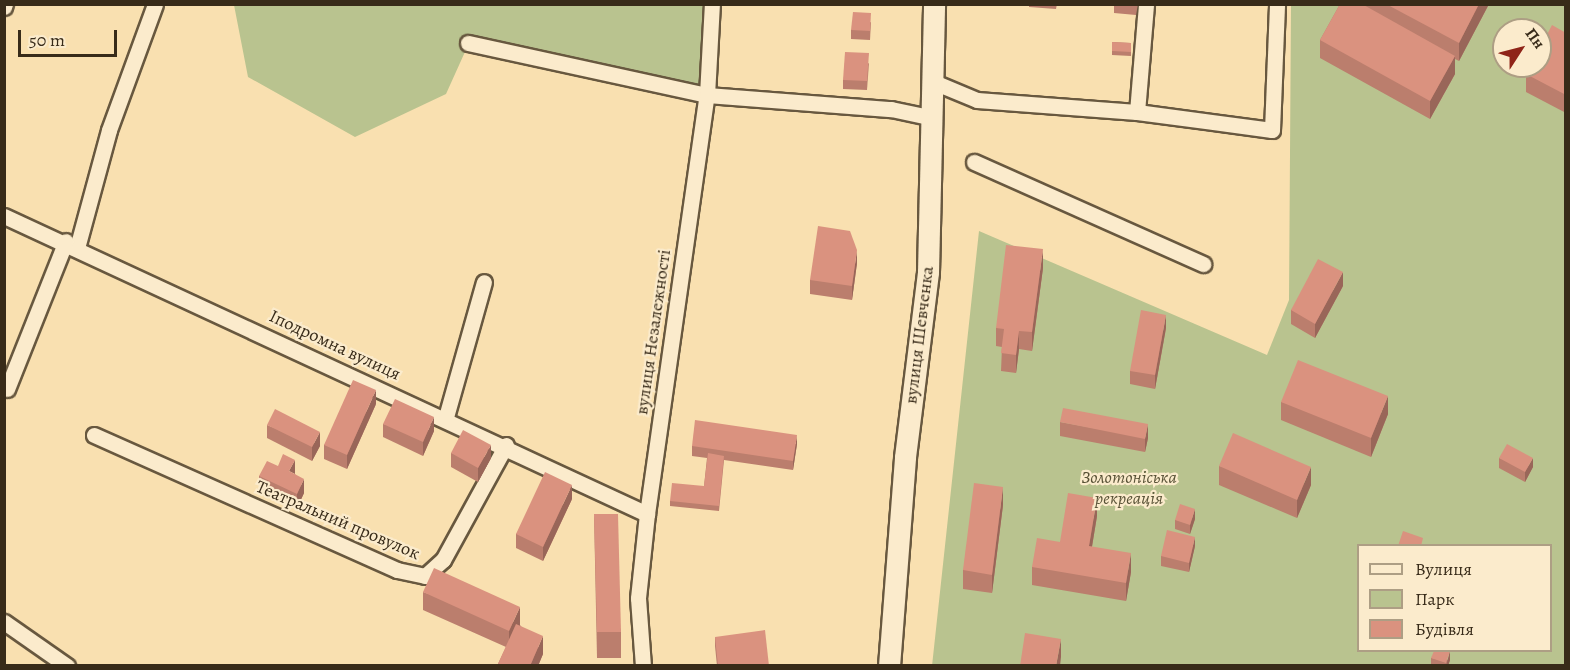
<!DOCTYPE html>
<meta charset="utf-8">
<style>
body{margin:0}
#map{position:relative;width:1570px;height:670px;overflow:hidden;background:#f9e0b0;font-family:Alegreya,serif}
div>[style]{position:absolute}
.green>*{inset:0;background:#b9c38f}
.roads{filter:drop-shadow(2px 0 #68583f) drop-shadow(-2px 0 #68583f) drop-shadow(0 2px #68583f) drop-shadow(0 -2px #68583f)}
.minor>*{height:15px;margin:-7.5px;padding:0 7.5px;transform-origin:7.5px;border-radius:7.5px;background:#fbebcc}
.secondary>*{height:21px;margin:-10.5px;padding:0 10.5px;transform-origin:10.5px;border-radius:10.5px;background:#fbebcc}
.wall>*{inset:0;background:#bb7e6d}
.shaded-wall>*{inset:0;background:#996659}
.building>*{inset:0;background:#da927f}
span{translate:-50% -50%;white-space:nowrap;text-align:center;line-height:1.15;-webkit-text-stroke:4.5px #fbebcc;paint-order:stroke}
.street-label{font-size:18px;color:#382b19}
.park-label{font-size:18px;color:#585136;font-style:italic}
.frame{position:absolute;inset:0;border:6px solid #382b19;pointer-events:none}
.legend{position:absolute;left:1357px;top:544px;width:195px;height:108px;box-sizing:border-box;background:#fbebcc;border:2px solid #ad9e84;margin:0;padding:8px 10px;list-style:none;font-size:18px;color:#382b19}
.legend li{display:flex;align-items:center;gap:12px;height:30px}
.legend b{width:30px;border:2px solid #ad9e84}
.north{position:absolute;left:1492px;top:18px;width:60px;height:60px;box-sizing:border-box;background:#fbebcc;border:2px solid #ad9e84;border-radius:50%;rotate:54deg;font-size:16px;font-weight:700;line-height:24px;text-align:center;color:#382b19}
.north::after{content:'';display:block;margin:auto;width:21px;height:27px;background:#8f2418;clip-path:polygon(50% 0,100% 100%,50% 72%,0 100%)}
.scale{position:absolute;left:18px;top:30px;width:99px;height:27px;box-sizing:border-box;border:3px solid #382b19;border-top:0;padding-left:8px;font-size:18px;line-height:21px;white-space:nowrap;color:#382b19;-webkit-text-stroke:4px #fbebcc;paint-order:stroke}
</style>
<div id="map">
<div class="green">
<i style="clip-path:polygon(234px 5px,712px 5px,707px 95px,469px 43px,446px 94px,355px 137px,248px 77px)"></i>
<i style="clip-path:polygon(evenodd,1291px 5px,1565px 5px,1565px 665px,932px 666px,979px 231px,1267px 355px,1289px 300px,1291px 5px,1504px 30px,1540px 30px,1540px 66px,1504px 66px,1504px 30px,1291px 5px,1358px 546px,1550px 546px,1550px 650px,1358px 650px,1358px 546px)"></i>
</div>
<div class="roads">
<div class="minor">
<i style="left:4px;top:7px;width:3px;rotate:-72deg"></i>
<i style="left:468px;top:43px;width:245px;rotate:12.3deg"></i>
<i style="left:707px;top:95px;width:185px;rotate:4.4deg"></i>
<i style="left:891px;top:109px;width:38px;rotate:12deg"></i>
<i style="left:936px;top:83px;width:44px;rotate:22.5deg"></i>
<i style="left:977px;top:100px;width:160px;rotate:4.3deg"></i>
<i style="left:1137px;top:112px;width:136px;rotate:7.6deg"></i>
<i style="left:1272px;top:130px;width:126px;rotate:-87.7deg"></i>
<i style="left:1137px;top:112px;width:108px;rotate:-85.2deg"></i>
<i style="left:974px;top:162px;width:251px;rotate:24deg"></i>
<i style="left:4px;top:216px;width:709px;rotate:24.87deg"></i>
<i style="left:77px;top:248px;width:122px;rotate:-74.8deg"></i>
<i style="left:109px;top:130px;width:134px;rotate:-69.9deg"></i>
<i style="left:7px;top:389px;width:159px;rotate:-68.3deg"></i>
<i style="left:446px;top:417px;width:140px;rotate:-74.3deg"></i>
<i style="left:94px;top:435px;width:332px;rotate:24deg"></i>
<i style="left:397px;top:570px;width:29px;rotate:12deg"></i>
<i style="left:425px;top:576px;width:24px;rotate:-42deg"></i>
<i style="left:443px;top:560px;width:131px;rotate:-61.3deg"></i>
<i style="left:4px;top:622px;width:77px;rotate:34.9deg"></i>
<i style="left:643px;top:666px;width:68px;rotate:-94.2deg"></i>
<i style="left:638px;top:598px;width:84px;rotate:-83.9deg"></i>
<i style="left:647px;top:514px;width:423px;rotate:-81.9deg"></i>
<i style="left:707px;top:95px;width:91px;rotate:-86.9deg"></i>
</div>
<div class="secondary">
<i style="left:889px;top:666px;width:210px;rotate:-85.6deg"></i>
<i style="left:905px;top:457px;width:186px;rotate:-82.9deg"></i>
<i style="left:928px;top:272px;width:268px;rotate:-88.7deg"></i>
</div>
</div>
<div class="wall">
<i style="clip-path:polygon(1029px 4px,1057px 4px,1056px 9px,1029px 7px)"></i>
<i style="clip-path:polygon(1114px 4px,1138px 4px,1136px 15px,1114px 13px)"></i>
<i style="clip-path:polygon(1340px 4px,1489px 4px,1459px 61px,1455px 59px,1455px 74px,1430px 119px,1320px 58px,1320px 40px)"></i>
<i style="clip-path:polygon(871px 22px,870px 40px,851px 39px,851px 30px)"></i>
<i style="clip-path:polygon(1566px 33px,1566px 113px,1526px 92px,1526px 74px)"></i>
<i style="clip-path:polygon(1112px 42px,1131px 43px,1131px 56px,1112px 55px)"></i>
<i style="clip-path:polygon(869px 63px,867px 90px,843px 89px,843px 80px)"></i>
<i style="clip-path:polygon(857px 263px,852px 300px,810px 294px,810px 280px)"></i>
<i style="clip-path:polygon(1043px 268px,1032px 351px,1019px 349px,1016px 373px,1001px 371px,1002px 347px,996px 346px,996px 328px)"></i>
<i style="clip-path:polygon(1343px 286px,1315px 338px,1291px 324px,1291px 310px)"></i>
<i style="clip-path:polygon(1166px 328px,1155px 389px,1130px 384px,1130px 371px)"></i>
<i style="clip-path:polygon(1281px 402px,1388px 414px,1371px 457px,1281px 420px)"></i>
<i style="clip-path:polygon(376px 404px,347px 469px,324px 459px,324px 445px)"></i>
<i style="clip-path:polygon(1060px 422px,1148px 438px,1145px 452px,1060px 436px)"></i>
<i style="clip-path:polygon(383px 424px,434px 431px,423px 456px,383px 437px)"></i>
<i style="clip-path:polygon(267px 425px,320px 446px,312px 461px,267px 438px)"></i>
<i style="clip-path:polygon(797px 444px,793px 470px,724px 460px,719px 511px,670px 506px,670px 501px,704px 486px,707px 458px,692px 456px,692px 446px)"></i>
<i style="clip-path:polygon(451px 453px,491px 458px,478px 482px,451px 467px)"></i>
<i style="clip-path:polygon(1499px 458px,1533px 467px,1525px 482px,1499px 468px)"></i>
<i style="clip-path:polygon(1219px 466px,1311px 485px,1297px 518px,1219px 485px)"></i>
<i style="clip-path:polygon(295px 474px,304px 493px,297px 508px,259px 490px,259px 476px)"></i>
<i style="clip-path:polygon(572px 499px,543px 561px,516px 548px,516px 534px)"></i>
<i style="clip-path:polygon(1003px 505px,992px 593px,963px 589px,963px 570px)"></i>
<i style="clip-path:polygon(594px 514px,621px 632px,621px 658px,597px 658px)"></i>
<i style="clip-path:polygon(1097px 516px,1092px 547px,1131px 572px,1126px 601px,1032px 585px,1032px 567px,1060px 542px)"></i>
<i style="clip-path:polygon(1195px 519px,1190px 534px,1175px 529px,1175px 520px)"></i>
<i style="clip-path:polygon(1195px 546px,1189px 572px,1161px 566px,1161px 556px)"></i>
<i style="clip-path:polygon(423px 592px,520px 625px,543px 654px,538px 666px,497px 666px,506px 647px,423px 610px)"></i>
<i style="clip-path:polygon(715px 637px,769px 666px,717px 666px,715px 646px)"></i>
<i style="clip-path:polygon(1431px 658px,1450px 660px,1448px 666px,1431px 666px)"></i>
</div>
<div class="shaded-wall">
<i style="clip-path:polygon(1479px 4px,1489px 4px,1459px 61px,1459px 43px)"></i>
<i style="clip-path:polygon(1455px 56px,1455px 74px,1430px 119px,1430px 101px)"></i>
<i style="clip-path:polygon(1043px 249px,1043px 268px,1032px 351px,1032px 332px)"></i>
<i style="clip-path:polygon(857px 250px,857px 263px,852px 300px,852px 286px)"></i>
<i style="clip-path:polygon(1343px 272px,1343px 286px,1315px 338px,1315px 324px)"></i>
<i style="clip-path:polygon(1166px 315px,1166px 328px,1155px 389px,1155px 375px)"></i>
<i style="clip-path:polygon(1019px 331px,1019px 349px,1016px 373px,1016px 355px)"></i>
<i style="clip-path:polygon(376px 390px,376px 404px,347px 469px,347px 455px)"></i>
<i style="clip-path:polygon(1388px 396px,1388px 414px,1371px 457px,1371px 438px)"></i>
<i style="clip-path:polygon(434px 417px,434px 431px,423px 456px,423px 442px)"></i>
<i style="clip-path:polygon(1148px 424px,1148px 438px,1145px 452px,1145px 439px)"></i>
<i style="clip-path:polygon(320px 432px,320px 446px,312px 461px,312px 447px)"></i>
<i style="clip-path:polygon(797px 435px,797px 444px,793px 470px,793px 461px)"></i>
<i style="clip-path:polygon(491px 445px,491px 458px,478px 482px,478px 468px)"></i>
<i style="clip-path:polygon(1533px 458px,1533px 467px,1525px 482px,1525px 472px)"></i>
<i style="clip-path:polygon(295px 460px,295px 474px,289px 471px)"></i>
<i style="clip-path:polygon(1311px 467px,1311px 485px,1297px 518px,1297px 500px)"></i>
<i style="clip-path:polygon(304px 479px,304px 493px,297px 508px,297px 494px)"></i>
<i style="clip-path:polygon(572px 485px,572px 499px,543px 561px,543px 547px)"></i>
<i style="clip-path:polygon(1003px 487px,1003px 505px,992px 593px,992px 575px)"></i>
<i style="clip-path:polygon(1097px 498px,1097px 516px,1089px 564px,1089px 546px)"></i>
<i style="clip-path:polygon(1195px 509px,1195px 519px,1190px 534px,1190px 525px)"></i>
<i style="clip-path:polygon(1195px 537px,1195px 546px,1189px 572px,1189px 563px)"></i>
<i style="clip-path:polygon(1131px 553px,1131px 572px,1126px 601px,1126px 583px)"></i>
<i style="clip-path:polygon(520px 607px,520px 625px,509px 649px,509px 631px)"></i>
<i style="clip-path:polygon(543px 636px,543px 654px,538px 666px,530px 666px)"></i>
<i style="clip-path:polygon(1061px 639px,1061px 657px,1060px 666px,1056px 666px)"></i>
<i style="clip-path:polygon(1450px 651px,1450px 660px,1448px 666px,1446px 666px)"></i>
</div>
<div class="building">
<i style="clip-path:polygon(1340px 4px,1362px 4px,1455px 56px,1430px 101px,1320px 40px)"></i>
<i style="clip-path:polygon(1386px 4px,1479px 4px,1459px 43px)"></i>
<i style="clip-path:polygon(853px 12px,871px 13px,870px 31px,851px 30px)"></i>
<i style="clip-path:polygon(1552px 25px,1566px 33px,1566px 95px,1526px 74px,1530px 66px,1540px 66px,1540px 48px)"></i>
<i style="clip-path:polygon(1112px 42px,1131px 43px,1131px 52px,1112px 51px)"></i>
<i style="clip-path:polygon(845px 52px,869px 53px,867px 81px,843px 80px)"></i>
<i style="clip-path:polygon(818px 226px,850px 231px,857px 250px,852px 286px,810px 280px)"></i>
<i style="clip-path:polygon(1006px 245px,1043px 249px,1032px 332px,1019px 331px,1016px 355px,1001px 353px,1004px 329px,996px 328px)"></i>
<i style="clip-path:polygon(1318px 259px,1343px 272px,1315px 324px,1291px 310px)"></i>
<i style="clip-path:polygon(1141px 310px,1166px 315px,1155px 375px,1130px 371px)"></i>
<i style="clip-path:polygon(1298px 360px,1388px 396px,1371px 438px,1281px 402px)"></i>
<i style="clip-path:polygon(353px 380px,376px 390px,347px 455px,324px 445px)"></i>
<i style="clip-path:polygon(395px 399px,434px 417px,423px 442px,383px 424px)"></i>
<i style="clip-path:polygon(1063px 408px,1148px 424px,1145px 439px,1060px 422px)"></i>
<i style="clip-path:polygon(275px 409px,320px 432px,312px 447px,267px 425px)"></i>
<i style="clip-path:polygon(695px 420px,797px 435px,793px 461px,692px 446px)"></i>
<i style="clip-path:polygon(463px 430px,491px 445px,478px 468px,451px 453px)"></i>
<i style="clip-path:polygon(1233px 433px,1311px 467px,1297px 500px,1219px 466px)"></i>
<i style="clip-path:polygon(1507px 444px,1533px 458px,1525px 472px,1499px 458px)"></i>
<i style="clip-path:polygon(708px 453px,724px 456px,719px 506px,670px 501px,672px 483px,704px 486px)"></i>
<i style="clip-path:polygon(283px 454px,295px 460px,289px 471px,304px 479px,297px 494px,259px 476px,267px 461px,278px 466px)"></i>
<i style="clip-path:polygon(545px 472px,572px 485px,543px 547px,516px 534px)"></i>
<i style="clip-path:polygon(974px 483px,1003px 487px,992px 575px,963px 570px)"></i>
<i style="clip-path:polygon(1068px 493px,1097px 498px,1089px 546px,1131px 553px,1126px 583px,1032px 567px,1037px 538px,1060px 542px)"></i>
<i style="clip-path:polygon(1180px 504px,1195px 509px,1190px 525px,1175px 520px)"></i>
<i style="clip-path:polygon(594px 514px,618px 514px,621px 632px,597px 632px)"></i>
<i style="clip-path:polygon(1167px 530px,1195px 537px,1189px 563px,1161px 556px)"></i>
<i style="clip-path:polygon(1403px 531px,1423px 538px,1421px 546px,1398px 546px)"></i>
<i style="clip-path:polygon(434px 568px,520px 607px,509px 631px,423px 592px)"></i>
<i style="clip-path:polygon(516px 624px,543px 636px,530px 666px,497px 666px)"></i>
<i style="clip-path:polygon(765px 630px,769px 666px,718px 666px,715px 637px)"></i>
<i style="clip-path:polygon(1025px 633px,1061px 639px,1056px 666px,1020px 666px)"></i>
<i style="clip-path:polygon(1434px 651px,1450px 651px,1446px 663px,1431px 658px)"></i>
</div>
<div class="street-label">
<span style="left:653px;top:332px;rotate:-82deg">вулиця Незалежності</span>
<span style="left:919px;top:335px;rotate:-83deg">вулиця Шевченка</span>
<span style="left:335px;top:345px;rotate:25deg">Іподромна вулиця</span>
<span style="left:338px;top:520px;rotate:23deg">Театральний провулок</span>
</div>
<div class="park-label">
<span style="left:1129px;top:488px">Золотоніська<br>рекреація</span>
</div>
<div class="frame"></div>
<ul class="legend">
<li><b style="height:8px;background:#fbebcc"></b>Вулиця</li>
<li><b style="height:16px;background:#b9c38f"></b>Парк</li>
<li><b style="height:16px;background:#da927f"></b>Будівля</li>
</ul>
<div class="north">Пн</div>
<div class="scale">50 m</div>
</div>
